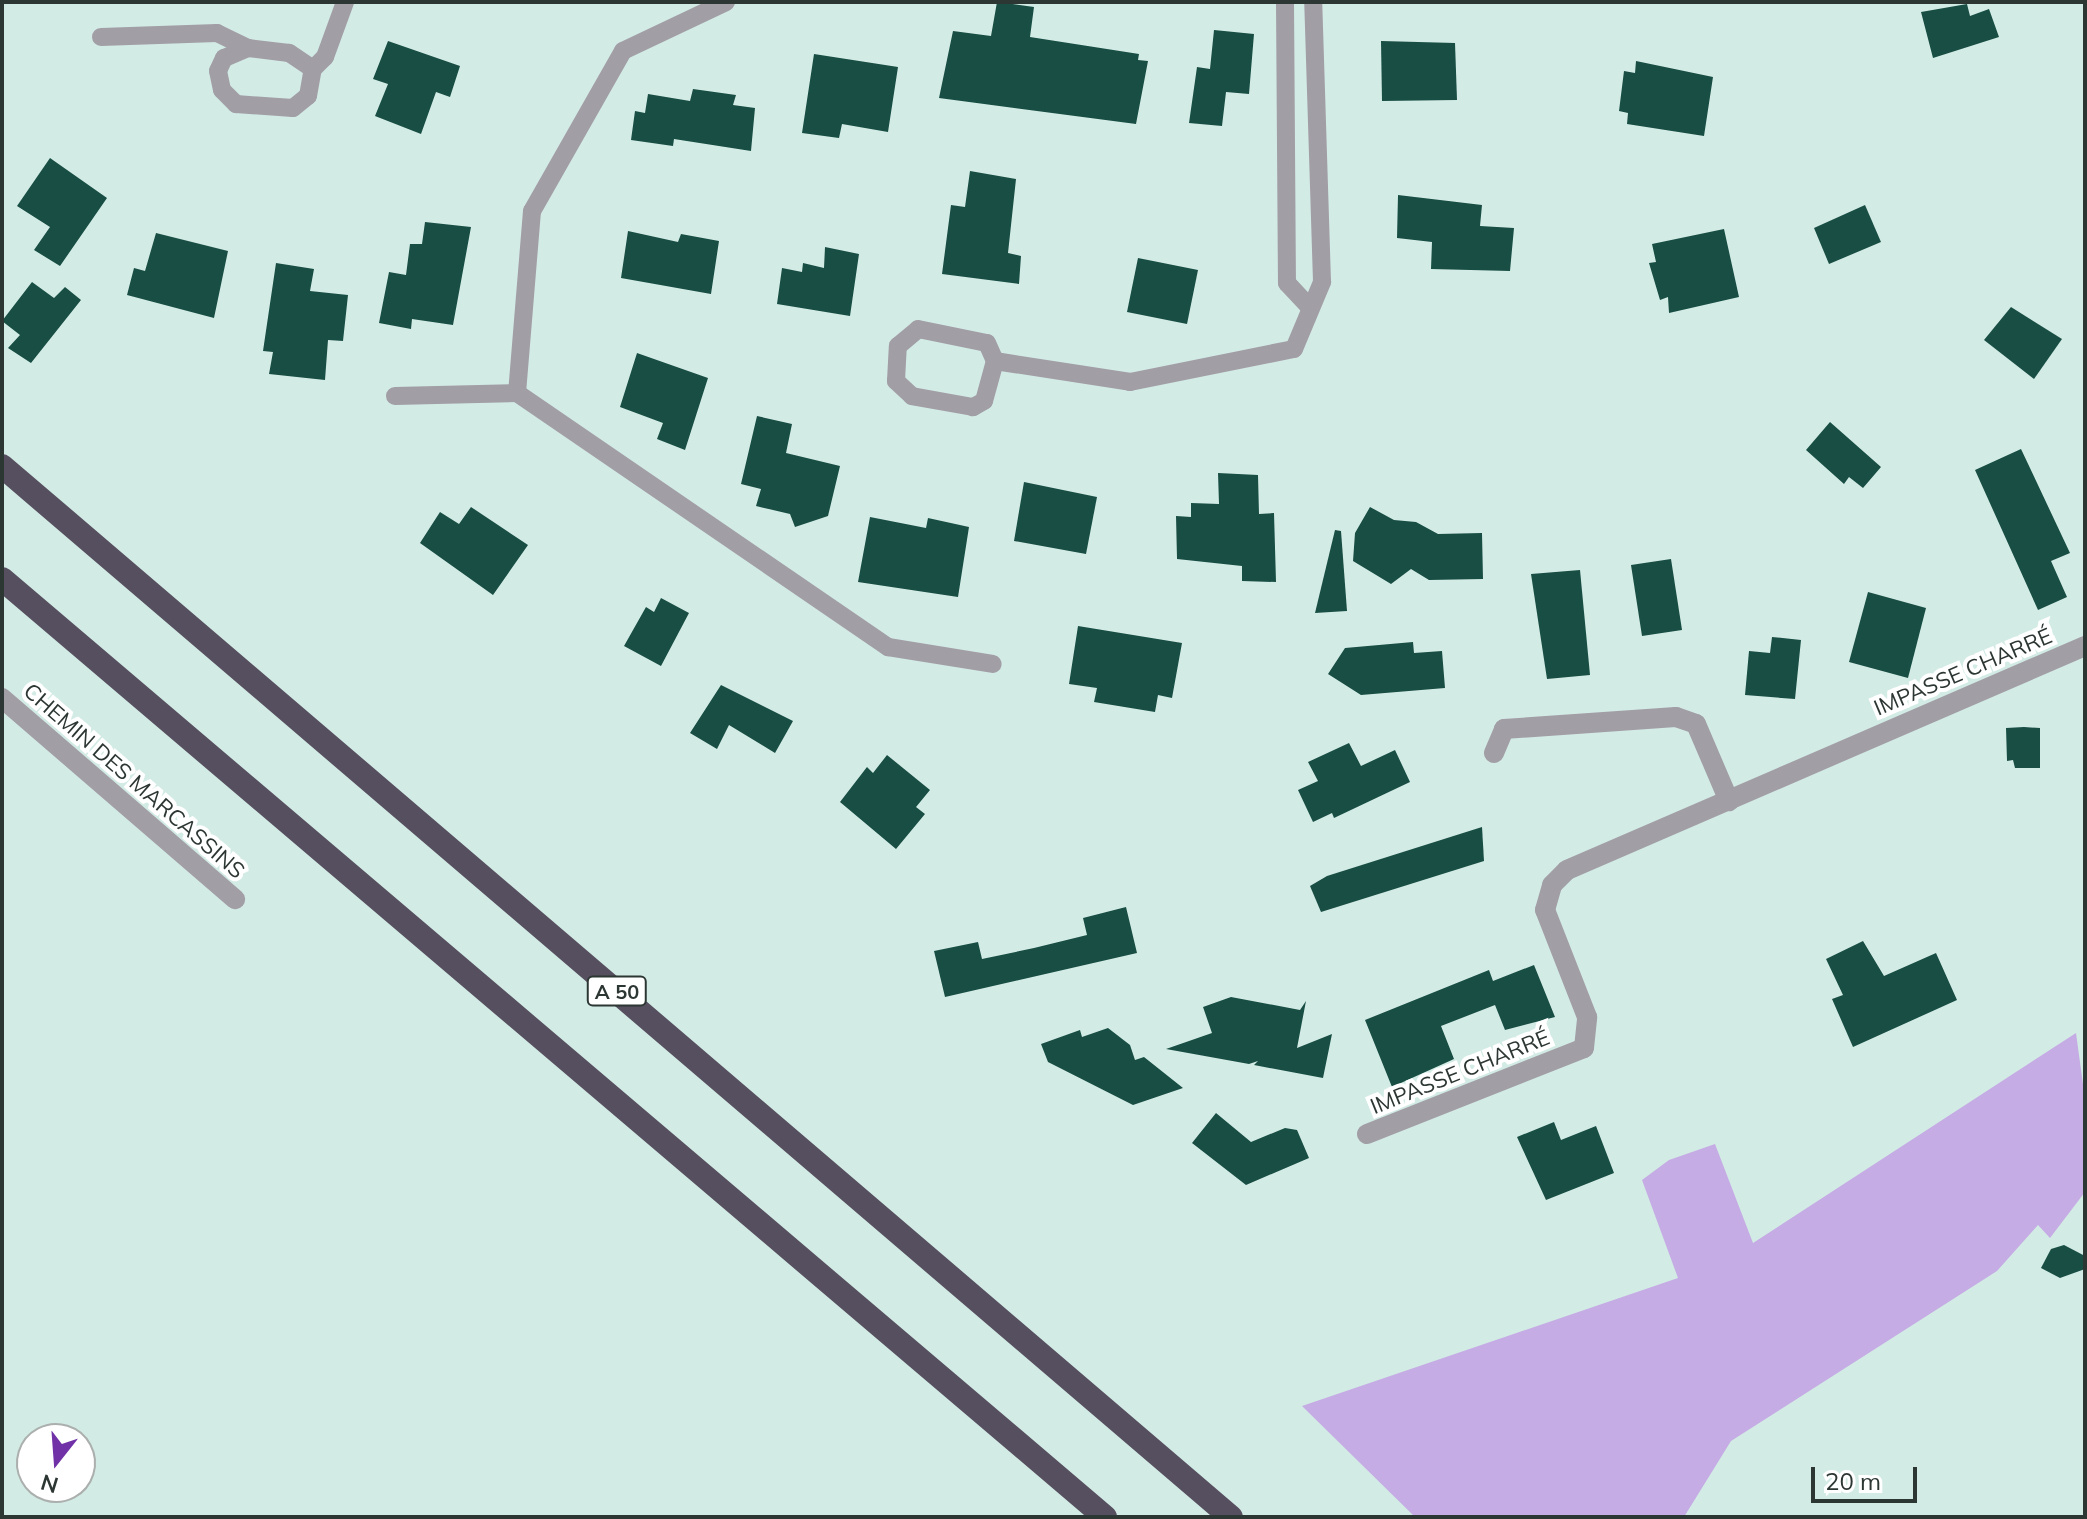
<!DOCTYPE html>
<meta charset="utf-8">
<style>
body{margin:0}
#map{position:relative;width:2087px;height:1519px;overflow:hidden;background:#d3ebe5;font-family:Mulish,sans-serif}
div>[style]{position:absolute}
.green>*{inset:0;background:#c5ace4}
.building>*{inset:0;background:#184e44}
.service>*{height:18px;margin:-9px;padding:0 9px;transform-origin:9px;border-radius:9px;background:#a29ea6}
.minor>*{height:20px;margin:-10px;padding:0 10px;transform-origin:10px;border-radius:10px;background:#a29ea6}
.motorway>*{height:24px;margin:-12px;padding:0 12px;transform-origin:12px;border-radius:12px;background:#564f5f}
span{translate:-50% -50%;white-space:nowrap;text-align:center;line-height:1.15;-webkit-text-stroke:8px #fff;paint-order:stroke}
.shield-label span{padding:2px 6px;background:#fff;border:2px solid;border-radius:6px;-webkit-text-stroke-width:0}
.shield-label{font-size:20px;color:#2c3633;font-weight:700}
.street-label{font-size:22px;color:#2c3633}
.frame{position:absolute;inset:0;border:4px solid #2c3633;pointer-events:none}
.north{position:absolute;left:16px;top:1423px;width:80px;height:80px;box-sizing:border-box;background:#fff;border:2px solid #abafad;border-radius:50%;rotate:197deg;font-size:22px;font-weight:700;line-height:32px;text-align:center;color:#2c3633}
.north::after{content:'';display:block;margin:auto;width:28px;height:36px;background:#7132a7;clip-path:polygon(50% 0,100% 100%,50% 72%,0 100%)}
.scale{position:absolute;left:1811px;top:1467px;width:106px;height:36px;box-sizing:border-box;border:4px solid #2c3633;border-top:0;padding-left:10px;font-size:24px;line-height:28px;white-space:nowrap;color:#2c3633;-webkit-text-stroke:6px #fff;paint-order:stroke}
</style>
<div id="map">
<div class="green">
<i style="clip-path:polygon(2076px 1033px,2085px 1099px,2085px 1192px,2050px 1238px,2038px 1225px,1997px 1271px,1731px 1441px,1684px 1517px,1415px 1517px,1302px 1406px,1678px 1278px,1642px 1180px,1669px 1160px,1715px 1144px,1753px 1243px)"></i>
</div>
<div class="building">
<i style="clip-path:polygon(997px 2px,1034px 7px,1030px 37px,1139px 54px,1138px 60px,1148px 61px,1136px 124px,939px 98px,953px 31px,991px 36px)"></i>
<i style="clip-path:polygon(1967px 4px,1970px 16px,1989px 9px,1999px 37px,1933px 58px,1921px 12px)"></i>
<i style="clip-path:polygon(1214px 30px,1254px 34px,1249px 94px,1226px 92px,1222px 126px,1189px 123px,1197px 67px,1210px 69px)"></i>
<i style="clip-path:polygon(388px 41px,460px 66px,450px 97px,436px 92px,421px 134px,375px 116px,388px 84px,373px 79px)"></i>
<i style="clip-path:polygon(1381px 41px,1455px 43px,1457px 100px,1382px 101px)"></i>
<i style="clip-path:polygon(814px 54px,898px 67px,888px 132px,842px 124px,839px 138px,802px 133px)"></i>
<i style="clip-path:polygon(1636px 61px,1713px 77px,1704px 136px,1627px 124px,1628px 113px,1619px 111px,1624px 71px,1635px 73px)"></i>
<i style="clip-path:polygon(693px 89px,736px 95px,733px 105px,755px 108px,751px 151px,674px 139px,673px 146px,631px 140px,635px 111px,645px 113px,648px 94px,690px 101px)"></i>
<i style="clip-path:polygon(50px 158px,107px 198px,60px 266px,34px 250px,50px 227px,17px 206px)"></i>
<i style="clip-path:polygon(970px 171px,1016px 179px,1008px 253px,1021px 256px,1019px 284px,942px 274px,951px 205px,965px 207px)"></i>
<i style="clip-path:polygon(1398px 195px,1482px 205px,1480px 226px,1514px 228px,1510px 271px,1431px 269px,1432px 242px,1397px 238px)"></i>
<i style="clip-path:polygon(1865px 205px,1881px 242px,1829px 264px,1814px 228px)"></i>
<i style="clip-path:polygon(425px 222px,471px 227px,453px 325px,412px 319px,411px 329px,379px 323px,389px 272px,406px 275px,410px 244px,422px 244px)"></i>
<i style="clip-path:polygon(1724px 229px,1739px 297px,1669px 313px,1668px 297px,1660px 300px,1649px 263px,1656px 262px,1652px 244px)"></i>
<i style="clip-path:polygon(628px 231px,678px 242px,681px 234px,719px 241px,711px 294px,621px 278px)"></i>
<i style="clip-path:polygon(156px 233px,228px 251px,214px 318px,127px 295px,134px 268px,145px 271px)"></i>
<i style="clip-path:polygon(825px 247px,859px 254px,850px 316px,777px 304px,782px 268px,802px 272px,803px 263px,824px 268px)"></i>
<i style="clip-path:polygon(1138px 258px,1198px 270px,1187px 324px,1127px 312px)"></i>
<i style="clip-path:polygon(276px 263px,314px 269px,310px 291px,348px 295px,343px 341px,328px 340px,325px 380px,269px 374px,273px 352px,263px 351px)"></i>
<i style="clip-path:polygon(32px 282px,54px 298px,65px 287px,81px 300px,31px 363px,8px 348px,20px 335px,2px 321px)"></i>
<i style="clip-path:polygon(2011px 307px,2062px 339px,2034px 379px,1984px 340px)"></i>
<i style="clip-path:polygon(637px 353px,708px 378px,685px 450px,657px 439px,663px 423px,620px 407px)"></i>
<i style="clip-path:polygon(757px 416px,792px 424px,786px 453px,840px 466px,828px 516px,795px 527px,790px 514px,756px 506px,761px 489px,741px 484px)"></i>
<i style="clip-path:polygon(1830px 422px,1881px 467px,1863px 488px,1849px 477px,1844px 484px,1806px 450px)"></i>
<i style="clip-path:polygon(2021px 449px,2070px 553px,2051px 561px,2067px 597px,2038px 610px,1975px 470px)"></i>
<i style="clip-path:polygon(1218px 473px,1258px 475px,1259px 514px,1274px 513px,1276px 582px,1242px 581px,1242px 566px,1177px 559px,1176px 516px,1191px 517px,1191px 503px,1219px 504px)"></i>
<i style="clip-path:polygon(1024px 482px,1097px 497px,1086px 554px,1014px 541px)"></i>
<i style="clip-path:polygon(471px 507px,528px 545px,493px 595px,420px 543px,440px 512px,459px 524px)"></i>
<i style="clip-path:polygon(1370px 507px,1394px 520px,1416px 522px,1438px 534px,1482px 533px,1483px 579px,1429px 580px,1411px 569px,1391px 584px,1353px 561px,1355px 533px)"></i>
<i style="clip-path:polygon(870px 517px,926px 528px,928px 518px,969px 527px,958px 597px,858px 582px)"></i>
<i style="clip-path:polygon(1335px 530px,1341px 531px,1347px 611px,1315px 613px)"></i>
<i style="clip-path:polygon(1671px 559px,1682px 630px,1642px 636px,1631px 565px)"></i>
<i style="clip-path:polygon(1580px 570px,1590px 675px,1547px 679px,1531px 574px)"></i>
<i style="clip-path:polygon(1868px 592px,1926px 608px,1908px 678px,1849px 662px)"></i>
<i style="clip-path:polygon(661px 598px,689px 613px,661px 666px,624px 646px,646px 607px,654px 612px)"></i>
<i style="clip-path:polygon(1078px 626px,1182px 643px,1172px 698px,1158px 695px,1155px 712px,1094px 702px,1097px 688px,1069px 684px)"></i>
<i style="clip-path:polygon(1772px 637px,1801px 640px,1795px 699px,1745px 695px,1749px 651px,1770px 653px)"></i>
<i style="clip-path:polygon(1413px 642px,1414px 653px,1442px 651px,1445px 688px,1361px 695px,1328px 674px,1345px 648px)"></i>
<i style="clip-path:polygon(721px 685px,793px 721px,775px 753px,729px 725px,717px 749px,690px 733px)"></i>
<i style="clip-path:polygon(2024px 727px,2040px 728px,2040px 768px,2015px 768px,2013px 760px,2007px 761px,2006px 728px)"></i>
<i style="clip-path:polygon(1349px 743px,1361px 766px,1395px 750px,1410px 782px,1334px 818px,1332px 813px,1313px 822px,1298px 790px,1318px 781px,1308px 762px)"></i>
<i style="clip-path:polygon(887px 755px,930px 790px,916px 807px,925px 814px,896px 849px,840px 802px,867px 767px,873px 773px)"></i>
<i style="clip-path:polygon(1482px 827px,1484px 861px,1321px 912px,1310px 886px,1327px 876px)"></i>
<i style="clip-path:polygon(1126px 907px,1137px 953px,945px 997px,934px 951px,978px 942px,982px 959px,1034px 948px,1087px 935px,1083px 918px)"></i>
<i style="clip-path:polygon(1863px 941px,1884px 976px,1936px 953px,1957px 1000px,1853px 1047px,1832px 999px,1843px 995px,1826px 959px)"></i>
<i style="clip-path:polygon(1534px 965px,1555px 1017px,1505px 1030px,1495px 1005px,1441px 1026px,1454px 1059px,1392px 1087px,1365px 1020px,1489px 970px,1493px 981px)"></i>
<i style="clip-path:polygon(1231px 997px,1300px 1010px,1306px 1001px,1297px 1048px,1332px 1034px,1323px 1078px,1254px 1065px,1258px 1061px,1249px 1064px,1166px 1049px,1212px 1033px,1203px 1007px)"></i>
<i style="clip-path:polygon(1108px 1028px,1130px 1045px,1135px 1060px,1144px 1057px,1183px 1088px,1133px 1105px,1048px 1062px,1041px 1044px,1080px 1030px,1082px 1037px)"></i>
<i style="clip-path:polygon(1216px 1113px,1251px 1142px,1285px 1128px,1297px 1130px,1309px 1158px,1246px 1185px,1192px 1143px)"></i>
<i style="clip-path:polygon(1554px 1122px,1561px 1140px,1596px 1126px,1614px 1173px,1546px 1200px,1517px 1137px)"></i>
<i style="clip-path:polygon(2064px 1245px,2085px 1256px,2085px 1269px,2060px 1278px,2041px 1268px,2051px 1249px)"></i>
</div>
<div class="service">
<i style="left:726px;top:2px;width:114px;rotate:154.6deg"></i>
<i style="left:623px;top:51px;width:184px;rotate:119.6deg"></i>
<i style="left:532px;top:211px;width:183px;rotate:94.7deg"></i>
<i style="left:517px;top:393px;width:450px;rotate:34.4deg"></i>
<i style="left:888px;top:647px;width:106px;rotate:9.2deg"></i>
<i style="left:1285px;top:2px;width:281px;rotate:89.6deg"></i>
<i style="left:1287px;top:283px;width:33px;rotate:47deg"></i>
<i style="left:101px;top:37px;width:116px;rotate:-2deg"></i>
<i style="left:217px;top:33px;width:34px;rotate:26deg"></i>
<i style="left:313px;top:69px;width:29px;rotate:-146deg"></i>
<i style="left:289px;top:53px;width:41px;rotate:-173deg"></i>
<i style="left:248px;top:48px;width:26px;rotate:157deg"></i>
<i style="left:224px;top:58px;width:14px;rotate:115deg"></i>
<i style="left:218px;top:71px;width:19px;rotate:78deg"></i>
<i style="left:222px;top:90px;width:20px;rotate:45deg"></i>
<i style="left:236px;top:104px;width:57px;rotate:4deg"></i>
<i style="left:293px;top:108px;width:19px;rotate:-39deg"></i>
<i style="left:308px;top:96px;width:27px;rotate:-80deg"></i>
<i style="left:313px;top:69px;width:17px;rotate:-45deg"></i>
<i style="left:325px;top:57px;width:59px;rotate:-70deg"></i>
<i style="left:918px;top:329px;width:70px;rotate:11.5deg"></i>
<i style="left:987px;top:343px;width:20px;rotate:66deg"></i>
<i style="left:995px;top:361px;width:41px;rotate:105.4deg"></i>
<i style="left:984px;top:401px;width:13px;rotate:151deg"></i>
<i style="left:973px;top:407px;width:62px;rotate:-169.8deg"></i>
<i style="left:912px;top:396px;width:22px;rotate:-137deg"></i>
<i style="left:896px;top:381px;width:35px;rotate:-87deg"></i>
<i style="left:898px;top:346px;width:26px;rotate:-40deg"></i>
<i style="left:995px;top:361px;width:137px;rotate:8.8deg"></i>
<i style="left:1130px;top:382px;width:167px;rotate:-11.4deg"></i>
<i style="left:1294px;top:349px;width:73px;rotate:-67.3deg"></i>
<i style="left:1322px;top:282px;width:280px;rotate:-91.8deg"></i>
<i style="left:395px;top:396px;width:122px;rotate:-1.4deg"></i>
</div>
<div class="minor">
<i style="left:2px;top:698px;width:308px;rotate:40.8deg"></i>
<i style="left:1494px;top:753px;width:26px;rotate:-67deg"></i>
<i style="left:1504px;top:729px;width:172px;rotate:-4deg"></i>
<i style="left:1676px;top:717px;width:21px;rotate:19deg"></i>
<i style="left:1696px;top:724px;width:84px;rotate:66.8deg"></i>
<i style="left:1367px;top:1134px;width:233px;rotate:-21.6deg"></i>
<i style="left:1584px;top:1048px;width:31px;rotate:-84deg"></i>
<i style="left:1587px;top:1017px;width:115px;rotate:-111.4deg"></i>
<i style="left:1545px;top:910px;width:26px;rotate:-74deg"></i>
<i style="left:1552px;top:885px;width:21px;rotate:-45deg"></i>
<i style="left:1567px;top:870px;width:564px;rotate:-23.39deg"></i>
</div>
<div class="motorway">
<i style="left:2px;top:466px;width:1617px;rotate:40.54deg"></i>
<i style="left:2px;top:579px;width:1448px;rotate:40.38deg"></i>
</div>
<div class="shield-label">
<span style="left:617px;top:991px">A 50</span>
</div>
<div class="street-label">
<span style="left:1963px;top:672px;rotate:-23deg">IMPASSE CHARRÉ</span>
<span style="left:134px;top:781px;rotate:41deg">CHEMIN DES MARCASSINS</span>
<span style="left:1460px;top:1072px;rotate:-22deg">IMPASSE CHARRÉ</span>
</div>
<div class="frame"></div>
<div class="north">N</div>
<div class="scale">20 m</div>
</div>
